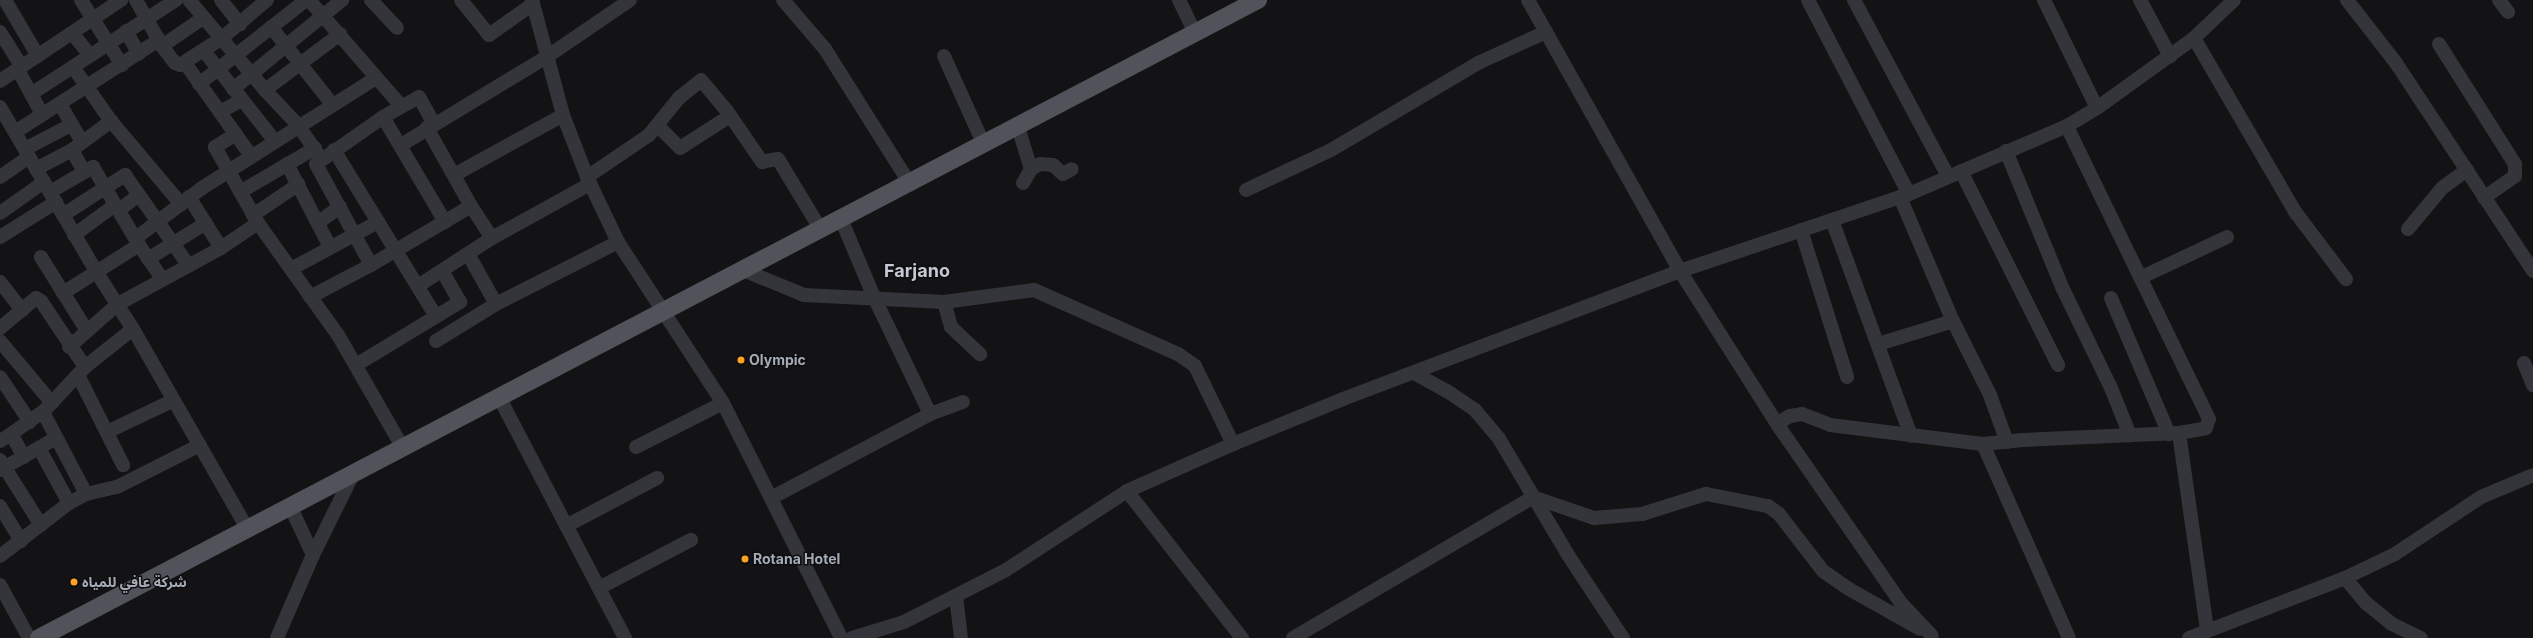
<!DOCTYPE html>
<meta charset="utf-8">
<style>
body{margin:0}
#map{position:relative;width:2533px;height:638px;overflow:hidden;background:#131315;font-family:Inter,"Noto Sans Arabic",sans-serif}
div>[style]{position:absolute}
.minor>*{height:14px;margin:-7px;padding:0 7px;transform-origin:7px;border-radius:7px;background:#34353a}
.major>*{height:18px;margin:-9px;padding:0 9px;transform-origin:9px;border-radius:9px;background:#505359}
.dots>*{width:11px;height:11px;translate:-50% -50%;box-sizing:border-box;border:2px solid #0e0e10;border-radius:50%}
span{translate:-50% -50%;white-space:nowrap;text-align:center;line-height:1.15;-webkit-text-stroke:3px #0e0e10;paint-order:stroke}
.poi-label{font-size:14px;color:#a4abb6;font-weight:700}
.left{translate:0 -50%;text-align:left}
.district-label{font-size:18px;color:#c5cad2;font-weight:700}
</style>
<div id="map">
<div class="minor">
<i style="left:5px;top:0;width:65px;rotate:59.5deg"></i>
<i style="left:81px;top:0;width:77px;rotate:57.8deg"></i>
<i style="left:136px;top:0;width:53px;rotate:60.5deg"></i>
<i style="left:162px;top:46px;width:21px;rotate:53deg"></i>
<i style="left:175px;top:63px;width:5px;rotate:22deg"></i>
<i style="left:180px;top:65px;width:50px;rotate:-32.7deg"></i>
<i style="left:222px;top:38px;width:59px;rotate:-40.2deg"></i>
<i style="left:189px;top:0;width:118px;rotate:49.8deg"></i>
<i style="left:265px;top:90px;width:48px;rotate:46.7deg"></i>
<i style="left:298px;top:125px;width:41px;rotate:55.9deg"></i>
<i style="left:221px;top:0;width:31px;rotate:52deg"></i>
<i style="left:309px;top:0;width:140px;rotate:49deg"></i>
<i style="left:371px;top:0;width:38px;rotate:47deg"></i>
<i style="left:461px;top:0;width:45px;rotate:51.3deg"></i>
<i style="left:489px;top:35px;width:54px;rotate:-35.2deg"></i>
<i style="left:532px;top:0;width:119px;rotate:74.9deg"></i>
<i style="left:563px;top:115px;width:66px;rotate:68.8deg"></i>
<i style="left:587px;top:177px;width:72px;rotate:64.5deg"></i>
<i style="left:618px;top:242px;width:192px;rotate:56.9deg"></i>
<i style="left:723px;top:403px;width:263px;rotate:63.3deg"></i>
<i style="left:783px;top:0;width:65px;rotate:49.4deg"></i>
<i style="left:825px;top:49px;width:160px;rotate:57.8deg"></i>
<i style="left:1179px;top:0;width:37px;rotate:64deg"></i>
<i style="left:1528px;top:0;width:311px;rotate:60.7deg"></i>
<i style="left:1680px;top:271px;width:181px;rotate:57.6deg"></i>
<i style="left:1777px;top:424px;width:218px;rotate:55.3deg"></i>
<i style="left:1901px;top:603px;width:45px;rotate:46.8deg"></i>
<i style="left:1808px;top:0;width:219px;rotate:62.5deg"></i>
<i style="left:1854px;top:0;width:200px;rotate:61.9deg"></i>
<i style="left:2044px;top:0;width:120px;rotate:63.9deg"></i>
<i style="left:2140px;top:0;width:64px;rotate:61.8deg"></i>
<i style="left:2347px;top:0;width:80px;rotate:52.1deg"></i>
<i style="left:2396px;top:63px;width:249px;rotate:56.6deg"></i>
<i style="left:2499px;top:0;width:15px;rotate:53deg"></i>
<i style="left:271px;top:27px;width:98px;rotate:51.6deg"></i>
<i style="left:126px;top:31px;width:26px;rotate:61deg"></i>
<i style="left:0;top:32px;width:41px;rotate:57.8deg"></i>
<i style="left:72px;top:33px;width:28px;rotate:51deg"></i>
<i style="left:2194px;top:38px;width:203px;rotate:59.8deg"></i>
<i style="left:2296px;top:213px;width:83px;rotate:52.9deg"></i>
<i style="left:2439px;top:44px;width:142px;rotate:57.7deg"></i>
<i style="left:2515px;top:164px;width:12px;rotate:90deg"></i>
<i style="left:2515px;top:176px;width:38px;rotate:145deg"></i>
<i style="left:162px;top:46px;width:50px;rotate:-34.3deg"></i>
<i style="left:204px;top:51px;width:113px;rotate:51.8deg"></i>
<i style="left:944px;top:56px;width:98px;rotate:65.8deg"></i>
<i style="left:185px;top:63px;width:114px;rotate:54.6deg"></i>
<i style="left:73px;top:67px;width:66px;rotate:54.9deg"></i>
<i style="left:111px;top:121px;width:109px;rotate:49.9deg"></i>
<i style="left:18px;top:70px;width:50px;rotate:61.4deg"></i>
<i style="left:0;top:81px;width:146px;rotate:-33.8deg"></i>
<i style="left:199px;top:84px;width:136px;rotate:-38.1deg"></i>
<i style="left:233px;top:89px;width:141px;rotate:-39.2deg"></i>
<i style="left:265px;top:90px;width:94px;rotate:-36.7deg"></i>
<i style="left:31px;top:94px;width:173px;rotate:-33deg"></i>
<i style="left:60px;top:104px;width:44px;rotate:59.9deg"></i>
<i style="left:0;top:107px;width:192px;rotate:59.7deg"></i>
<i style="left:97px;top:273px;width:67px;rotate:57.3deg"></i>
<i style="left:133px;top:329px;width:229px;rotate:60.2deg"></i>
<i style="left:220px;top:112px;width:25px;rotate:-29deg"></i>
<i style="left:434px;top:124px;width:31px;rotate:-119deg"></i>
<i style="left:419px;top:97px;width:41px;rotate:150.9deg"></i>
<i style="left:383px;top:117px;width:122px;rotate:59.4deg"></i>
<i style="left:658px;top:126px;width:31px;rotate:45deg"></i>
<i style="left:680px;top:148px;width:59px;rotate:-32.6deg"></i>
<i style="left:1018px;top:127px;width:44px;rotate:72.8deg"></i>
<i style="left:15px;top:132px;width:171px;rotate:-32.6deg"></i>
<i style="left:236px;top:134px;width:25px;rotate:148deg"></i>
<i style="left:215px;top:147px;width:87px;rotate:60.5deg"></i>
<i style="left:258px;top:223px;width:138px;rotate:54.5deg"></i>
<i style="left:338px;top:335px;width:130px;rotate:60.1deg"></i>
<i style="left:401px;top:145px;width:172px;rotate:-31.2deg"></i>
<i style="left:548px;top:56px;width:99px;rotate:-34.3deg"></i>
<i style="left:25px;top:149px;width:52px;rotate:-27.6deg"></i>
<i style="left:72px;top:150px;width:25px;rotate:61deg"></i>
<i style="left:334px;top:150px;width:193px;rotate:58.5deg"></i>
<i style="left:2006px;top:151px;width:147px;rotate:67.6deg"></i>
<i style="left:2062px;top:287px;width:112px;rotate:64.1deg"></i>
<i style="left:2111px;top:388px;width:51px;rotate:68deg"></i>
<i style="left:287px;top:164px;width:93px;rotate:62.6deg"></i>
<i style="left:36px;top:169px;width:41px;rotate:-27.8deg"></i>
<i style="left:72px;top:150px;width:49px;rotate:-36.6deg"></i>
<i style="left:1961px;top:171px;width:217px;rotate:63.4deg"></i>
<i style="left:454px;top:175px;width:124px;rotate:-28.8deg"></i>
<i style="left:0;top:177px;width:35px;rotate:-35deg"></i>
<i style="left:587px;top:177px;width:75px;rotate:-34.1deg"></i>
<i style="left:649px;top:135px;width:48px;rotate:-51deg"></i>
<i style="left:679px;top:98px;width:28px;rotate:-39deg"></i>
<i style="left:701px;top:80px;width:40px;rotate:50deg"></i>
<i style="left:727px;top:111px;width:62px;rotate:55.5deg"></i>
<i style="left:762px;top:162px;width:16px;rotate:-11deg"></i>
<i style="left:778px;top:159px;width:83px;rotate:58.8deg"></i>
<i style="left:1023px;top:183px;width:16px;rotate:-60deg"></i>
<i style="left:1031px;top:169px;width:10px;rotate:-29deg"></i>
<i style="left:1040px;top:164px;width:13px;rotate:4deg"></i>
<i style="left:1053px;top:165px;width:13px;rotate:42deg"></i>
<i style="left:1063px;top:174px;width:10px;rotate:-29deg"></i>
<i style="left:1246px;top:190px;width:94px;rotate:-25.2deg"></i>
<i style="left:1331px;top:150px;width:171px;rotate:-30.6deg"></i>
<i style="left:1478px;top:63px;width:75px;rotate:-24.5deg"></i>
<i style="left:50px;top:192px;width:50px;rotate:-30.2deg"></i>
<i style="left:93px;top:167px;width:91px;rotate:59.5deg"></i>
<i style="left:139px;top:245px;width:42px;rotate:55.6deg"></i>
<i style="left:240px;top:192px;width:87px;rotate:-30.4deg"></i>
<i style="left:189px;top:197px;width:60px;rotate:57.9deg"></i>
<i style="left:1900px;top:197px;width:135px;rotate:66.9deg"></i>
<i style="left:1953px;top:321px;width:83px;rotate:63.4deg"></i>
<i style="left:1990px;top:395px;width:50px;rotate:70.1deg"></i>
<i style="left:471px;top:206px;width:38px;rotate:57deg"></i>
<i style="left:119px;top:210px;width:25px;rotate:-37deg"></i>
<i style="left:0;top:213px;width:54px;rotate:-35.2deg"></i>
<i style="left:63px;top:215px;width:74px;rotate:-32.8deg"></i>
<i style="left:125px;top:175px;width:111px;rotate:54.9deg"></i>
<i style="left:253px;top:215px;width:55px;rotate:-34deg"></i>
<i style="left:841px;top:219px;width:85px;rotate:67.1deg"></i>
<i style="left:874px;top:297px;width:130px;rotate:64.4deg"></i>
<i style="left:1832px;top:220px;width:230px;rotate:69.9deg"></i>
<i style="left:319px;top:222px;width:26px;rotate:-36deg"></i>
<i style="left:2408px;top:229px;width:53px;rotate:-50.3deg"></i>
<i style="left:2442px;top:188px;width:31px;rotate:-36deg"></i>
<i style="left:1801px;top:230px;width:154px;rotate:72.6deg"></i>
<i style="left:74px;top:235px;width:51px;rotate:-36.2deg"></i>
<i style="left:0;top:237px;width:66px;rotate:-32deg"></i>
<i style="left:136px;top:238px;width:83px;rotate:-37.1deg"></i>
<i style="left:202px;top:188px;width:206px;rotate:-32.3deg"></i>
<i style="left:41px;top:257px;width:87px;rotate:58.1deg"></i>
<i style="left:148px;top:259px;width:68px;rotate:-31.8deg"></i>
<i style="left:371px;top:265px;width:115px;rotate:-118.6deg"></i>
<i style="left:316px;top:164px;width:82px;rotate:-35deg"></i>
<i style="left:291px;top:269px;width:99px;rotate:-28.4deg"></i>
<i style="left:743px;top:270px;width:66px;rotate:22.3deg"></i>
<i style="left:804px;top:295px;width:140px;rotate:2.9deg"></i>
<i style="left:944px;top:302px;width:91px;rotate:-7.6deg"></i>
<i style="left:1034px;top:290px;width:158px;rotate:24deg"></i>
<i style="left:1178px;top:354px;width:21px;rotate:35deg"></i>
<i style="left:1195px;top:366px;width:87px;rotate:64deg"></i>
<i style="left:2142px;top:277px;width:94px;rotate:-25.2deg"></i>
<i style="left:0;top:282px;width:36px;rotate:52deg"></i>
<i style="left:418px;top:286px;width:88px;rotate:-33deg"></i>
<i style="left:492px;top:238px;width:112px;rotate:-28.9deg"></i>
<i style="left:63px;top:293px;width:90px;rotate:-32.3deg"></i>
<i style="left:310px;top:297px;width:69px;rotate:-27.7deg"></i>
<i style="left:371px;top:265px;width:116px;rotate:-30.5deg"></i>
<i style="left:471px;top:206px;width:90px;rotate:-119.4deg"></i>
<i style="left:2111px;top:298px;width:148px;rotate:66.9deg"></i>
<i style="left:944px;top:302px;width:26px;rotate:74deg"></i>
<i style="left:951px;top:327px;width:40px;rotate:43deg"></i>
<i style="left:496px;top:304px;width:137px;rotate:-26.9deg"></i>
<i style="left:0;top:328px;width:47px;rotate:-39.8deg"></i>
<i style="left:36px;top:298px;width:6px;rotate:31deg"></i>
<i style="left:41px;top:301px;width:79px;rotate:56.3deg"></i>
<i style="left:0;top:341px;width:81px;rotate:50deg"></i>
<i style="left:436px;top:341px;width:70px;rotate:-31.7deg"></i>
<i style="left:496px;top:304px;width:57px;rotate:-119.2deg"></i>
<i style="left:1878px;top:344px;width:78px;rotate:-17deg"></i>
<i style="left:69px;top:347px;width:65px;rotate:-41.3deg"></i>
<i style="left:118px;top:304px;width:117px;rotate:-28.5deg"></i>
<i style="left:221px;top:248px;width:45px;rotate:-34deg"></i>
<i style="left:2524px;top:363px;width:24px;rotate:68deg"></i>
<i style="left:356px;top:365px;width:122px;rotate:-31.2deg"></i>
<i style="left:460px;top:302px;width:34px;rotate:-120deg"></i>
<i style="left:1414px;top:373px;width:38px;rotate:29deg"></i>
<i style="left:1447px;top:391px;width:34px;rotate:34deg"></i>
<i style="left:1475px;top:410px;width:35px;rotate:50deg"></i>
<i style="left:1498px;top:437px;width:137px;rotate:59.3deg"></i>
<i style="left:1568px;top:555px;width:100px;rotate:56.5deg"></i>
<i style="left:78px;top:375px;width:101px;rotate:63.4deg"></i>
<i style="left:0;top:377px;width:54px;rotate:56.3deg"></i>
<i style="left:499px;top:397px;width:272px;rotate:62.4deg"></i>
<i style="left:43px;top:412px;width:93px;rotate:62.3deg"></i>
<i style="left:1777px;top:424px;width:15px;rotate:-32deg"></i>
<i style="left:1790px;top:416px;width:12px;rotate:-9deg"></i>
<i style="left:1802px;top:414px;width:30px;rotate:21deg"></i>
<i style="left:1830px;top:425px;width:154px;rotate:7.1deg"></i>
<i style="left:1983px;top:444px;width:40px;rotate:-5.7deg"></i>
<i style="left:2023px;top:440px;width:156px;rotate:-2.6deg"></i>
<i style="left:2179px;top:433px;width:27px;rotate:-10deg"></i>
<i style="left:2206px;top:428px;width:9px;rotate:-72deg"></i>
<i style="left:2209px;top:419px;width:326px;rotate:-115.9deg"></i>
<i style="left:107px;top:432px;width:74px;rotate:-25.5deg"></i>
<i style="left:2179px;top:433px;width:199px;rotate:81.9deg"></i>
<i style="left:0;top:441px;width:13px;rotate:-32deg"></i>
<i style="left:1983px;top:444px;width:212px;rotate:66.1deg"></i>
<i style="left:636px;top:447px;width:97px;rotate:-26.8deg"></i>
<i style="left:39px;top:448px;width:63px;rotate:61.4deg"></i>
<i style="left:24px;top:457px;width:26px;rotate:-119deg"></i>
<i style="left:11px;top:434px;width:39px;rotate:-35deg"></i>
<i style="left:43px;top:412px;width:62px;rotate:-47deg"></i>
<i style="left:85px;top:367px;width:61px;rotate:-38.4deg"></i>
<i style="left:0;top:460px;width:77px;rotate:57.8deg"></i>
<i style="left:0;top:470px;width:64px;rotate:-29.7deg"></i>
<i style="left:1127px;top:491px;width:187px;rotate:52deg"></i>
<i style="left:771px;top:498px;width:180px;rotate:-27.8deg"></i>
<i style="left:930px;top:414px;width:35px;rotate:-20deg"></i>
<i style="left:0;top:506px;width:41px;rotate:59deg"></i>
<i style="left:291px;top:508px;width:52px;rotate:64.9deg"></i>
<i style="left:566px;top:526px;width:103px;rotate:-27.8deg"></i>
<i style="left:0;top:556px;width:87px;rotate:-37.5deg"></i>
<i style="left:69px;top:503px;width:19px;rotate:-28deg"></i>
<i style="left:86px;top:494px;width:32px;rotate:-13deg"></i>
<i style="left:117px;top:487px;width:93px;rotate:-26.8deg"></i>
<i style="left:2345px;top:578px;width:33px;rotate:50deg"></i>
<i style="left:2366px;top:603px;width:33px;rotate:39deg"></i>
<i style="left:2392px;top:624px;width:32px;rotate:26deg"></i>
<i style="left:0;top:585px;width:60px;rotate:61.3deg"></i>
<i style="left:599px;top:588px;width:104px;rotate:-27.6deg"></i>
<i style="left:956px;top:596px;width:42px;rotate:83.2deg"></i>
<i style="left:277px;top:638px;width:90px;rotate:-66.6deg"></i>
<i style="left:313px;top:555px;width:90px;rotate:-63.7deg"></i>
<i style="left:852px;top:638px;width:54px;rotate:-17.1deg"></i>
<i style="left:904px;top:622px;width:114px;rotate:-27deg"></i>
<i style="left:1006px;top:570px;width:145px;rotate:-33.1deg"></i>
<i style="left:1127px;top:491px;width:116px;rotate:-23.9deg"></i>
<i style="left:1233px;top:444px;width:119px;rotate:-22.2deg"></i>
<i style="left:1343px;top:399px;width:360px;rotate:-20.8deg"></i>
<i style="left:1680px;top:271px;width:242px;rotate:-18.6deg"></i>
<i style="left:1909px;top:194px;width:172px;rotate:-23.3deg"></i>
<i style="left:2067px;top:126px;width:35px;rotate:-31deg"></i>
<i style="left:2097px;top:108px;width:120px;rotate:-35.8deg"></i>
<i style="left:2194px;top:38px;width:55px;rotate:-43.5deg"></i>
<i style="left:1293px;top:638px;width:278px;rotate:-30.4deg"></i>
<i style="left:1533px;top:497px;width:65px;rotate:19deg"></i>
<i style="left:1594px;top:518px;width:48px;rotate:-4.8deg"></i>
<i style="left:1642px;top:514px;width:67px;rotate:-17.4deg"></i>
<i style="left:1706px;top:494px;width:63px;rotate:11deg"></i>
<i style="left:1768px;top:506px;width:14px;rotate:36deg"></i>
<i style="left:1779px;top:514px;width:72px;rotate:52.3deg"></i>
<i style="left:1823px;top:571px;width:32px;rotate:35deg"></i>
<i style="left:1849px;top:589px;width:81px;rotate:29.4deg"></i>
<i style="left:2189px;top:638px;width:167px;rotate:-21deg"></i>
<i style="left:2345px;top:578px;width:55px;rotate:-25.6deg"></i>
<i style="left:2395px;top:554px;width:103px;rotate:-33.5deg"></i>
<i style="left:2481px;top:497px;width:56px;rotate:-22.9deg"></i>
</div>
<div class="major">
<i style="left:39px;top:638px;width:1376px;rotate:-27.63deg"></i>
</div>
<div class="dots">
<i style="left:741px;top:360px;background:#fea322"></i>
<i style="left:745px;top:559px;background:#fea322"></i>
<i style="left:74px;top:582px;background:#fea322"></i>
</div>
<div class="poi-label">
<span class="left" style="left:749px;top:360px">Olympic</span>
<span class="left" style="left:753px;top:559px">Rotana Hotel</span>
<span class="left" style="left:82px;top:582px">شركة عافي للمياه</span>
</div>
<div class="district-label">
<span style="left:917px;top:271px">Farjano</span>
</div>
</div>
